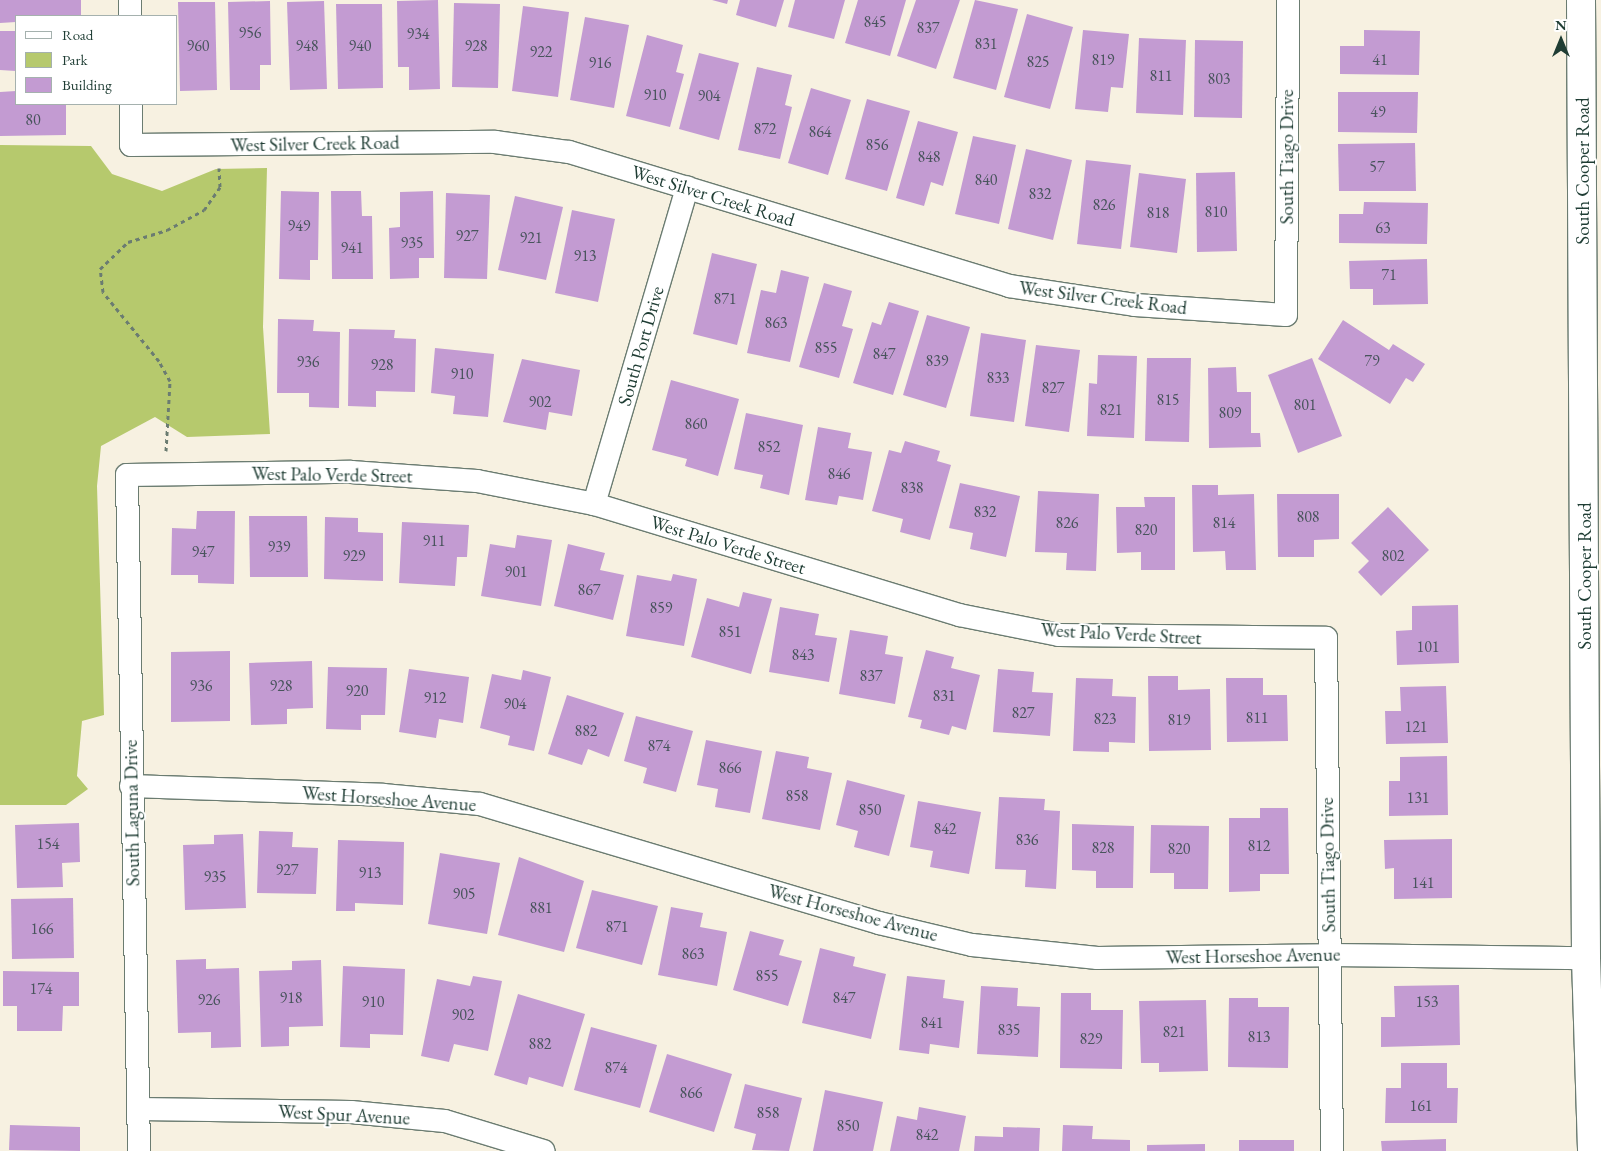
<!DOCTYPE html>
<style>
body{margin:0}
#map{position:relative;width:1601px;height:1151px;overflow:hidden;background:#f7f1e1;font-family:"EB Garamond",serif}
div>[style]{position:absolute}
.green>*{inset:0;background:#b6c96d}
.building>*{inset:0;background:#c39bd2}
.path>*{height:3px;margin-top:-1.5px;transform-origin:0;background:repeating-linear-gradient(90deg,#6b7c71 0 4px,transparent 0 8px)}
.roads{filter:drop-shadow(1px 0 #6b7c71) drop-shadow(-1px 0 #6b7c71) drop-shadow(0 1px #6b7c71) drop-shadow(0 -1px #6b7c71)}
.street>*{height:22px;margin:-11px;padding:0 11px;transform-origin:11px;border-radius:11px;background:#fff}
.secondary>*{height:28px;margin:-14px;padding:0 14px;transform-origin:14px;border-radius:14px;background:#fff}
span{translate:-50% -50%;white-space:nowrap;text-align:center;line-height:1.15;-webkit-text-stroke:4px #fff;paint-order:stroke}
.number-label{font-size:16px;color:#48545c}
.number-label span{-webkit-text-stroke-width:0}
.street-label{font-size:19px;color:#1f3d34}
.legend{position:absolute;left:15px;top:15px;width:162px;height:90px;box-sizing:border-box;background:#fff;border:1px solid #a5b1ae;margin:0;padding:6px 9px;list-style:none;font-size:15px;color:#1f3d34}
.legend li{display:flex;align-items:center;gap:10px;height:25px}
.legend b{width:25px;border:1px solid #a5b1ae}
.north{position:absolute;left:1536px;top:15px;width:50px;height:50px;-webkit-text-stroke:4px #fff;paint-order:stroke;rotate:0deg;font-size:14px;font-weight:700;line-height:20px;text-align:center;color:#1f3d34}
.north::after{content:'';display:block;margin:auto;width:18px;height:22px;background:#1f3d34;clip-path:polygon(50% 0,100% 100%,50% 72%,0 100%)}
</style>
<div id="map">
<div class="green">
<i style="clip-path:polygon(0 145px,91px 146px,112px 174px,162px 191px,216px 169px,267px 168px,263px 327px,270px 434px,187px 437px,155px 417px,101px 446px,97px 486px,104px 715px,82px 721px,77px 776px,88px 789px,66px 805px,0 805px)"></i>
</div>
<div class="building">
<i style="clip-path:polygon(0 0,81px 0,81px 16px,16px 16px,16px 22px,0 23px)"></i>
<i style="clip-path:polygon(438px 0,440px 89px,409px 90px,409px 67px,398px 67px,397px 1px)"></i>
<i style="clip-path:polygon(712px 0,728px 0,727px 4px)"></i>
<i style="clip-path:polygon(740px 0,784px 0,776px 27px,736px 15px)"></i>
<i style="clip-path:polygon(795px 0,845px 0,834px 39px,788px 27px)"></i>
<i style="clip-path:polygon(858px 0,906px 0,890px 56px,845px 43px)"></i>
<i style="clip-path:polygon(916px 0,960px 0,936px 69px,897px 56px)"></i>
<i style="clip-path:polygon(975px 0,1018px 9px,996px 90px,953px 78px)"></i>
<i style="clip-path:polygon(270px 1px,271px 65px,260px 65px,260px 90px,230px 90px,228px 2px)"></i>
<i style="clip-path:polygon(324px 1px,327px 89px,290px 90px,287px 2px)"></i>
<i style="clip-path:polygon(178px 2px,215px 2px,217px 90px,180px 91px)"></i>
<i style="clip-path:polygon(454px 3px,500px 4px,498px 88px,452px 87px)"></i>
<i style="clip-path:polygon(336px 4px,382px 4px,383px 88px,338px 89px)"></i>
<i style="clip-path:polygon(523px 6px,569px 12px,558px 97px,512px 91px)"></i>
<i style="clip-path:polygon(1027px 14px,1073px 27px,1050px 109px,1004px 97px)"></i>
<i style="clip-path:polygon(585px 17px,629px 25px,614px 108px,570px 100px)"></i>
<i style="clip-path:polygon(1083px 30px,1129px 34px,1123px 88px,1111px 87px,1108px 112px,1075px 109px)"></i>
<i style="clip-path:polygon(1364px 30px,1420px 31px,1419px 75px,1340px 74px,1340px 46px,1364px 46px)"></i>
<i style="clip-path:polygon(0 31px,16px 31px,16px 71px,0 70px)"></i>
<i style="clip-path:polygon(647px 35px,683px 45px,676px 72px,684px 74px,670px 127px,626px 116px)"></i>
<i style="clip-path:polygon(1139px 38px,1186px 40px,1183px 115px,1136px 113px)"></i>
<i style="clip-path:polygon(1195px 40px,1243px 41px,1242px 118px,1194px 117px)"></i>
<i style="clip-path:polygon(699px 53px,739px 63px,719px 140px,679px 129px)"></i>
<i style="clip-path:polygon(757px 67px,792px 75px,785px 105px,792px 107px,780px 159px,738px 150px)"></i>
<i style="clip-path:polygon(811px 88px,851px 100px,828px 175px,788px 163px)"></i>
<i style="clip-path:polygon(16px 91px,16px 104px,66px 105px,66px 135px,0 136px,0 92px)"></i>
<i style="clip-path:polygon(1338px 92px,1418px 92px,1417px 133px,1338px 132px)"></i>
<i style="clip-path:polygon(867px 99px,910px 111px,887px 191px,845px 179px)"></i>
<i style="clip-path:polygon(918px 121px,958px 132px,943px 186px,931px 182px,924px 206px,896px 198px)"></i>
<i style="clip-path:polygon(973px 136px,1016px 145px,999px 224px,955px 214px)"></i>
<i style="clip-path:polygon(1415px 143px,1416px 191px,1339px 191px,1338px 144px)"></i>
<i style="clip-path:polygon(1026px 149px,1072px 160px,1053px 240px,1008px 229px)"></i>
<i style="clip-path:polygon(1086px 160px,1131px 165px,1121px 249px,1077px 244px)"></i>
<i style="clip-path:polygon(1235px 172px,1237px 251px,1197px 252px,1196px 173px)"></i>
<i style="clip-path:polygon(1139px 173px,1186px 179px,1177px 253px,1130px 247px)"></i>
<i style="clip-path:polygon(281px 191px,319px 192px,318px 260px,310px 260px,310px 280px,279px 279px)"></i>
<i style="clip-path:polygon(331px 191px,361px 191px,362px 216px,372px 216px,373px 279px,332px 279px)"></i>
<i style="clip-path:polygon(433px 191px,434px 258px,419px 258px,419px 278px,390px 279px,389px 228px,400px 227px,400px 192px)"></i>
<i style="clip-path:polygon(446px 193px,490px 195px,487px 279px,444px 278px)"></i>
<i style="clip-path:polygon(515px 196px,563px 207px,546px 280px,498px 270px)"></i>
<i style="clip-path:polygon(1364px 202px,1428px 203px,1427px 244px,1339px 243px,1339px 214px,1363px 214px)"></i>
<i style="clip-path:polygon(572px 210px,615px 219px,598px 302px,555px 293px)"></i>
<i style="clip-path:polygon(712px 253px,757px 264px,737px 345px,693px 334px)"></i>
<i style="clip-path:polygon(1427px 259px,1428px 304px,1373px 305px,1373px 289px,1350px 289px,1349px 261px)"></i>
<i style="clip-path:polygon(781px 270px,809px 277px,790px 362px,747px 353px,761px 290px,776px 293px)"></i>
<i style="clip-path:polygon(824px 283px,852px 291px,842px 326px,853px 329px,839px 378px,799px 367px)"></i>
<i style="clip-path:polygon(889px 302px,919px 311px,893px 395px,853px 383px,872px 322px,881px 325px)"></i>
<i style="clip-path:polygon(927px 315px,970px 327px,946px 408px,903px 395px)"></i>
<i style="clip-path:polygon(278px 319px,314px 320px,313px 331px,340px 332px,339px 408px,309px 407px,309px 393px,277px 393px)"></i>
<i style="clip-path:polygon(1343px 320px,1389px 350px,1393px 344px,1425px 364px,1413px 382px,1406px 378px,1390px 404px,1318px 359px)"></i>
<i style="clip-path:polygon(349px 329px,395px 330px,394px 338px,416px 339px,415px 392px,376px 391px,376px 407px,348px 406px)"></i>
<i style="clip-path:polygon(981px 333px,1026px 340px,1014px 422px,970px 416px)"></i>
<i style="clip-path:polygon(1036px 345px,1080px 350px,1069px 432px,1025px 426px)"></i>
<i style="clip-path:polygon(435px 348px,494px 354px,488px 417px,453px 414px,455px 396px,431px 393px)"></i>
<i style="clip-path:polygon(1098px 355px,1137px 356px,1134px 438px,1087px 436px,1089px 383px,1097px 384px)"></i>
<i style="clip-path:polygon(1147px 358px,1191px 358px,1189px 442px,1145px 441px)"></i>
<i style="clip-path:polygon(1312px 358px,1342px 436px,1298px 453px,1268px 375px)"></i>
<i style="clip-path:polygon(522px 359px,580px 370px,572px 416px,549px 412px,546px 430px,503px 422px)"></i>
<i style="clip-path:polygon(1236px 367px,1237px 392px,1251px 392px,1251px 433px,1260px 433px,1261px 447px,1209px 448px,1208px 368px)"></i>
<i style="clip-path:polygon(671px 380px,739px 399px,718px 476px,685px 466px,687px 459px,652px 450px)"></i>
<i style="clip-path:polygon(746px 413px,803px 425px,789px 495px,760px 488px,763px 475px,734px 469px)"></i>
<i style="clip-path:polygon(818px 427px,851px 433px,848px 448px,872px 452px,863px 500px,839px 496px,837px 505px,805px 500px)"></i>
<i style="clip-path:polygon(905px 441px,940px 451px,937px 461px,951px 465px,930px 540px,900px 532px,903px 519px,872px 511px,889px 450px,901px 453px)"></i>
<i style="clip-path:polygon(960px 483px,1020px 496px,1006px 557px,970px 549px,973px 533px,949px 528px)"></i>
<i style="clip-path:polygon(1192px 485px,1218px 485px,1218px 495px,1254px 494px,1256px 570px,1226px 570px,1225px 551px,1193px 552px)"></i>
<i style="clip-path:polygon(1038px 491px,1099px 494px,1096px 571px,1066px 570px,1067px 553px,1035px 552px)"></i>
<i style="clip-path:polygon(1277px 494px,1339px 494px,1339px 539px,1314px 540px,1314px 557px,1278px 557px)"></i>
<i style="clip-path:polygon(1144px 497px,1175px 497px,1175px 570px,1141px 570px,1141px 552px,1117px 553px,1116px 507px,1145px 507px)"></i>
<i style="clip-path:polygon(1388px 507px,1429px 550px,1381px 596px,1358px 572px,1369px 561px,1351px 543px)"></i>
<i style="clip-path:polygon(197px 511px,235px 511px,234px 584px,198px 583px,198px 575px,171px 575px,172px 528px,196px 529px)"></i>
<i style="clip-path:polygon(249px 516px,307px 516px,308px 577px,250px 577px)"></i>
<i style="clip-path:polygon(325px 517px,358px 518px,358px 532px,383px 533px,383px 581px,324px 579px)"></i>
<i style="clip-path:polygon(402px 522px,469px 525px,467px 557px,457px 557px,455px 586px,399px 583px)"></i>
<i style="clip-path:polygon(517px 535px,552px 540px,541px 606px,481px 596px,490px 544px,515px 548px)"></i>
<i style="clip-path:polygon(568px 544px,605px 553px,600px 570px,624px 575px,613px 620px,554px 606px)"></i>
<i style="clip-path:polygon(673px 574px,697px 579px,684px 646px,626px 636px,637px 575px,671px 581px)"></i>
<i style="clip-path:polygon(743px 592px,772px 599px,751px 674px,691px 657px,707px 598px,739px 607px)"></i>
<i style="clip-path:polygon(1458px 605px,1459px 663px,1397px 665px,1396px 631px,1412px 630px,1412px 606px)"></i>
<i style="clip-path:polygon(780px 607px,819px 614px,815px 635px,837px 638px,829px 682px,769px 672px)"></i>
<i style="clip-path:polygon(850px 630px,888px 636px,885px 654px,903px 657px,895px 704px,839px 694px)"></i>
<i style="clip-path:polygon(926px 650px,954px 657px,951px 668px,980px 675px,966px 730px,952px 726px,949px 735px,920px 728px,922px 720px,908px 717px)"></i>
<i style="clip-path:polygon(230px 651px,230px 721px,171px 722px,171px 652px)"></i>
<i style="clip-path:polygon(312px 661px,313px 708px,287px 709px,287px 724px,251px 725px,249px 663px)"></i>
<i style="clip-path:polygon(328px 667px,387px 668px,385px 715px,361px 715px,361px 730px,326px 729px)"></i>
<i style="clip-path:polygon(409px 669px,469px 677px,463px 723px,439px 719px,436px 738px,399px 732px)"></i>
<i style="clip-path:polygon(998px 669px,1034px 672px,1032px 692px,1053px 693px,1050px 736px,993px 732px)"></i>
<i style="clip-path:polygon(523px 670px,551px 677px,534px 751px,508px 745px,510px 736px,480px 728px,492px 674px,521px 680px)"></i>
<i style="clip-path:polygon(1148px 676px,1178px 676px,1178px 690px,1210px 689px,1211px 750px,1149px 751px)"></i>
<i style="clip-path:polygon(1076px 678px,1113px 679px,1112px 696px,1136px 697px,1135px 743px,1109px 742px,1109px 752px,1073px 751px)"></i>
<i style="clip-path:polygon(1226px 678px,1263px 678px,1263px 695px,1287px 695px,1288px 741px,1227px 742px)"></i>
<i style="clip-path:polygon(1446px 686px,1448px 743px,1386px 744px,1385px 711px,1401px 711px,1400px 687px)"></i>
<i style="clip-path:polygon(567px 695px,624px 713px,609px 757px,588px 749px,582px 765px,548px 754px)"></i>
<i style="clip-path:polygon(636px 716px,693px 731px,676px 792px,643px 783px,647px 768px,624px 761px)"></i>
<i style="clip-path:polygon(706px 740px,762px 751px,750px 813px,715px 807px,718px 789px,697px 785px)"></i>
<i style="clip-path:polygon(776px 751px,809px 757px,807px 768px,832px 773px,820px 830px,762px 819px)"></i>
<i style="clip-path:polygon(1447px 756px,1448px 815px,1389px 816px,1389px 781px,1400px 781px,1400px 757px)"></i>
<i style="clip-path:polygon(847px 780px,905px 795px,889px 856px,854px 847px,858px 831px,836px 825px)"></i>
<i style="clip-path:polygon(999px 797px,1045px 799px,1044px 810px,1060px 811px,1056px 889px,1025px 887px,1026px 870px,995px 869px)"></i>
<i style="clip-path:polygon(918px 801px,981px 812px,969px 874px,930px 867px,933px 851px,910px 847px)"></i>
<i style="clip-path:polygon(1260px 808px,1288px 808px,1289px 874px,1260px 874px,1260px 891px,1229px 892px,1229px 818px,1260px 818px)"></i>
<i style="clip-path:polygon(79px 823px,80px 862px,62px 863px,63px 887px,17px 888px,15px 825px)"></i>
<i style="clip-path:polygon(1072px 824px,1134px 826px,1133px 888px,1096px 888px,1096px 871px,1072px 870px)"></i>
<i style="clip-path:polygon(1151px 825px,1209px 826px,1208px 889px,1174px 889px,1174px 873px,1150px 873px)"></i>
<i style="clip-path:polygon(259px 831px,293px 832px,292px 847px,318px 848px,316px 894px,257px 893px)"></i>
<i style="clip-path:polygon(243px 834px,246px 908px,185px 910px,183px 845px,214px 844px,214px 835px)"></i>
<i style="clip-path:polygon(1452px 839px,1452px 898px,1394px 899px,1394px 868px,1385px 869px,1384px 840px)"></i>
<i style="clip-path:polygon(338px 840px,404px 842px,403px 905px,355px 903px,355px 911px,336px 911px)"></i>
<i style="clip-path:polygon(440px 853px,500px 863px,487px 934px,428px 924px)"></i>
<i style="clip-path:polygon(519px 857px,584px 881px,564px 952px,498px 935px)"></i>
<i style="clip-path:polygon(592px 890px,658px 906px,642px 965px,576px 948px)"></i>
<i style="clip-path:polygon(73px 898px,74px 958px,12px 959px,11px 899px)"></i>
<i style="clip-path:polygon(671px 907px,703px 913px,700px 927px,727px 932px,717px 986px,658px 975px)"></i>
<i style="clip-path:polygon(750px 931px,784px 940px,779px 955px,802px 961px,788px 1006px,733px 990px)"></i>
<i style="clip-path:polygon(820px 948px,855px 957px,853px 966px,886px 974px,871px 1039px,802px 1023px)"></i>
<i style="clip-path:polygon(206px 959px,206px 969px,239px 968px,241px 1047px,211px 1048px,211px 1032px,178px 1033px,176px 960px)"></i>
<i style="clip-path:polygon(321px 960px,323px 1026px,289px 1027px,289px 1046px,261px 1047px,259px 971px,292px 970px,292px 961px)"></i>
<i style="clip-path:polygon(343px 966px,405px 969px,403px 1035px,370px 1034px,370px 1048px,340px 1047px)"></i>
<i style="clip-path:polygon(3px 971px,79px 972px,79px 1006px,63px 1006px,62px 1031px,17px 1031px,17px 1006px,3px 1006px)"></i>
<i style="clip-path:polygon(473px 976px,502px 981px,488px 1051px,454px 1044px,449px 1062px,421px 1056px,437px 979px,470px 986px)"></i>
<i style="clip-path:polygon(907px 976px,945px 980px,943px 998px,964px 1001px,959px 1048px,930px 1044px,929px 1054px,899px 1050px)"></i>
<i style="clip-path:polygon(1459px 985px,1460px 1045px,1381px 1047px,1381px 1017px,1395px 1017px,1394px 986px)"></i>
<i style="clip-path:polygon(981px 986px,1018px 988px,1017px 1006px,1040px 1007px,1038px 1057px,977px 1054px)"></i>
<i style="clip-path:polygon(1061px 993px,1091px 993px,1091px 1010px,1123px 1010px,1122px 1069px,1060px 1068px)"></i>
<i style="clip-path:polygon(518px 994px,585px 1014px,563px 1087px,529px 1077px,527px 1085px,494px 1075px)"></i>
<i style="clip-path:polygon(1229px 998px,1258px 998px,1258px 1007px,1289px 1007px,1288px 1068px,1228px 1067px)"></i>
<i style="clip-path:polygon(1206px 1000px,1208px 1071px,1159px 1072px,1159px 1063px,1141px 1063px,1139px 1001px)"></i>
<i style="clip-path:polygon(591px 1027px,657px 1045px,640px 1108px,574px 1090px)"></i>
<i style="clip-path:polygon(667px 1054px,732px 1074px,714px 1132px,649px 1112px)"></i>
<i style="clip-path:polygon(1401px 1063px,1447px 1063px,1447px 1088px,1458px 1088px,1457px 1123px,1385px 1123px,1386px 1088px,1401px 1088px)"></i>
<i style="clip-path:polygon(745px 1084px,802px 1098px,789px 1151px,752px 1150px,756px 1134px,734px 1128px)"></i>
<i style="clip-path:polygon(825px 1090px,883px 1102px,873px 1151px,813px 1151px)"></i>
<i style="clip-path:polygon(919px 1107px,966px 1116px,959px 1151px,890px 1151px,897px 1116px,917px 1120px)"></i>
<i style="clip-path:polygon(10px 1125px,80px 1127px,80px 1151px,9px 1150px)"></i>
<i style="clip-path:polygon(1063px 1125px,1093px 1126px,1092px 1139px,1130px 1140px,1130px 1151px,1062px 1151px)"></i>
<i style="clip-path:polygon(1003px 1127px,1040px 1128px,1039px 1151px,974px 1151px,975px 1136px,1003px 1137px)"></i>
<i style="clip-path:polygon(1446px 1139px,1446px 1151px,1382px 1151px,1381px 1141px)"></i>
<i style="clip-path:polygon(1239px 1140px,1294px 1140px,1294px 1151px,1239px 1151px)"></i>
<i style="clip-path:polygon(1205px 1144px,1205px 1151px,1147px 1151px,1147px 1145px)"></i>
</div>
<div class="path">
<i style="left:166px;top:451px;width:70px;rotate:-86.7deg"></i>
<i style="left:170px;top:381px;width:23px;rotate:-119deg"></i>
<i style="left:159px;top:361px;width:89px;rotate:-129.1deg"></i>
<i style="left:103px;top:292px;width:23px;rotate:-97deg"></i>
<i style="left:100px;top:269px;width:39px;rotate:-44deg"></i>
<i style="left:128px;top:242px;width:41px;rotate:-17.1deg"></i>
<i style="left:167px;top:230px;width:42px;rotate:-28.4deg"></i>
<i style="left:204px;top:210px;width:28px;rotate:-55deg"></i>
<i style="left:220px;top:187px;width:19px;rotate:-93deg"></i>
</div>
<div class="roads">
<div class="street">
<i style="left:130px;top:0;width:16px;rotate:90deg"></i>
<i style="left:131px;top:104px;width:41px;rotate:90deg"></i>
<i style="left:131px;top:145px;width:364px;rotate:-0.5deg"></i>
<i style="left:495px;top:142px;width:75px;rotate:7.7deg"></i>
<i style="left:569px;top:152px;width:460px;rotate:16.9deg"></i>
<i style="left:1009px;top:286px;width:127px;rotate:8.6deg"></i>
<i style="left:1135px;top:305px;width:151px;rotate:3.8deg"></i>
<i style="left:1286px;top:315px;width:315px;rotate:-89.6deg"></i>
<i style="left:594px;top:504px;width:330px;rotate:-73.6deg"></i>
<i style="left:131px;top:786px;width:252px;rotate:2deg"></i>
<i style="left:383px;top:795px;width:97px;rotate:5.3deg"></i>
<i style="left:480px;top:804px;width:416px;rotate:16.6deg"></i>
<i style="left:879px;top:923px;width:96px;rotate:13.3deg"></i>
<i style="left:972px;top:945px;width:126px;rotate:5.9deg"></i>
<i style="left:1097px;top:958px;width:232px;rotate:-0.7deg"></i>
<i style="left:1329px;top:955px;width:257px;rotate:0.7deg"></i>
<i style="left:139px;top:1109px;width:212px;rotate:0.8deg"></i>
<i style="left:351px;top:1112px;width:94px;rotate:5.5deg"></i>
<i style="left:445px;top:1121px;width:103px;rotate:16.9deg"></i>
<i style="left:139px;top:1151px;width:676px;rotate:-91.02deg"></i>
<i style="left:127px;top:475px;width:224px;rotate:-0.8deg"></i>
<i style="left:351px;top:472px;width:126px;rotate:4.1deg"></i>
<i style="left:477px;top:481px;width:119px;rotate:11.1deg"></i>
<i style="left:594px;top:504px;width:382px;rotate:16.9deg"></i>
<i style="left:959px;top:615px;width:102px;rotate:11.3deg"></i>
<i style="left:1059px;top:635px;width:267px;rotate:0.6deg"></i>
<i style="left:1326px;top:638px;width:513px;rotate:89.33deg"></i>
</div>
<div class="secondary">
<i style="left:1581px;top:0;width:958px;rotate:89.7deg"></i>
<i style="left:1586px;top:958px;width:193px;rotate:88.2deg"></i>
</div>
</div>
<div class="number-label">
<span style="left:875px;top:22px">845</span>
<span style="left:928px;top:28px">837</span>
<span style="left:250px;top:33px">956</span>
<span style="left:418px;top:34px">934</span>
<span style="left:986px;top:44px">831</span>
<span style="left:198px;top:46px">960</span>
<span style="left:307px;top:46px">948</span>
<span style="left:360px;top:46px">940</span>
<span style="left:476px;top:46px">928</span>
<span style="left:541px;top:52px">922</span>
<span style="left:1103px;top:60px">819</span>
<span style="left:1380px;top:60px">41</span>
<span style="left:1038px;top:62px">825</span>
<span style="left:600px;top:63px">916</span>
<span style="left:1161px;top:76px">811</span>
<span style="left:1219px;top:79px">803</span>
<span style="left:655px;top:95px">910</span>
<span style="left:709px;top:96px">904</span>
<span style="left:1378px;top:112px">49</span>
<span style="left:33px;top:120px">80</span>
<span style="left:765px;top:129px">872</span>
<span style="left:820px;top:132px">864</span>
<span style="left:877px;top:145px">856</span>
<span style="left:929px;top:157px">848</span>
<span style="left:1377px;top:167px">57</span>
<span style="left:986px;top:180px">840</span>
<span style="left:1040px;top:194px">832</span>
<span style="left:1104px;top:205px">826</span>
<span style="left:1216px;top:212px">810</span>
<span style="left:1158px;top:213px">818</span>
<span style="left:299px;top:226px">949</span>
<span style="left:1383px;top:228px">63</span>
<span style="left:467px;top:236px">927</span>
<span style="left:531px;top:238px">921</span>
<span style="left:412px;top:243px">935</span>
<span style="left:352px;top:248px">941</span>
<span style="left:585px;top:256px">913</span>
<span style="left:1389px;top:275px">71</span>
<span style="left:725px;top:299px">871</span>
<span style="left:776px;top:323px">863</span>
<span style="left:826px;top:348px">855</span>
<span style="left:884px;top:354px">847</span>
<span style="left:937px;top:361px">839</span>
<span style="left:1372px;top:361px">79</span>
<span style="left:308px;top:362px">936</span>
<span style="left:382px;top:365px">928</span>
<span style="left:462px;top:374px">910</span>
<span style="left:998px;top:378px">833</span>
<span style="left:1053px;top:388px">827</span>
<span style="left:1168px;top:400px">815</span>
<span style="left:540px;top:402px">902</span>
<span style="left:1305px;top:405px">801</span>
<span style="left:1111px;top:410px">821</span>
<span style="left:1230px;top:413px">809</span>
<span style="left:696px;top:424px">860</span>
<span style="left:769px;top:447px">852</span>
<span style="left:839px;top:474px">846</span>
<span style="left:912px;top:488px">838</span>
<span style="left:985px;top:512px">832</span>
<span style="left:1308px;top:517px">808</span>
<span style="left:1067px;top:523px">826</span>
<span style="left:1224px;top:523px">814</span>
<span style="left:1146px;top:530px">820</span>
<span style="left:434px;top:541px">911</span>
<span style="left:279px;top:547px">939</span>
<span style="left:203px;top:552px">947</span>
<span style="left:354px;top:556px">929</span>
<span style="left:1393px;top:556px">802</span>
<span style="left:516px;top:572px">901</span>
<span style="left:589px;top:590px">867</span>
<span style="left:661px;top:608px">859</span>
<span style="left:730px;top:632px">851</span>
<span style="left:1428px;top:647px">101</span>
<span style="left:803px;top:655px">843</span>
<span style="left:871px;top:676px">837</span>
<span style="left:201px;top:686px">936</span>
<span style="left:281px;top:686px">928</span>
<span style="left:357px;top:691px">920</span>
<span style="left:944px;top:696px">831</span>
<span style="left:435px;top:698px">912</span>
<span style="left:515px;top:704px">904</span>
<span style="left:1023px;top:713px">827</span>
<span style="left:1257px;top:718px">811</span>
<span style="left:1105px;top:719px">823</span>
<span style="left:1179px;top:720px">819</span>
<span style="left:1416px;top:727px">121</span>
<span style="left:586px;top:731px">882</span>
<span style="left:659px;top:746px">874</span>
<span style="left:730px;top:768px">866</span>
<span style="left:797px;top:796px">858</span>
<span style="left:1418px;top:798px">131</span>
<span style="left:870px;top:810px">850</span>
<span style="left:945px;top:829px">842</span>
<span style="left:1027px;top:840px">836</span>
<span style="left:48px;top:844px">154</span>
<span style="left:1259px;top:846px">812</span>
<span style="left:1103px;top:848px">828</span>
<span style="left:1179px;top:849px">820</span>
<span style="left:287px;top:870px">927</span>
<span style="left:370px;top:873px">913</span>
<span style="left:215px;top:877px">935</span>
<span style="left:1423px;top:883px">141</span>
<span style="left:464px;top:894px">905</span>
<span style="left:541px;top:908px">881</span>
<span style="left:617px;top:927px">871</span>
<span style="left:42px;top:929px">166</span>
<span style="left:693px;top:954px">863</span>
<span style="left:767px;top:976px">855</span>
<span style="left:41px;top:989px">174</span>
<span style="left:291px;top:998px">918</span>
<span style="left:844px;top:998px">847</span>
<span style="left:209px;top:1000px">926</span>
<span style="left:373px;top:1002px">910</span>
<span style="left:1427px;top:1002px">153</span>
<span style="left:463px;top:1015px">902</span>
<span style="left:932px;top:1023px">841</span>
<span style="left:1009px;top:1030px">835</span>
<span style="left:1174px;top:1032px">821</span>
<span style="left:1259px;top:1037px">813</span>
<span style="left:1091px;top:1039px">829</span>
<span style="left:540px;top:1044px">882</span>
<span style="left:616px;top:1068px">874</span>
<span style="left:691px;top:1093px">866</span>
<span style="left:1421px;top:1106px">161</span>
<span style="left:768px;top:1113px">858</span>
<span style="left:848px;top:1126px">850</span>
<span style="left:927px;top:1135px">842</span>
</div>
<div class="street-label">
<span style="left:315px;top:144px;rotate:-1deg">West Silver Creek Road</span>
<span style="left:1287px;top:157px;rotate:-90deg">South Tiago Drive</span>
<span style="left:1583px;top:171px;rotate:-90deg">South Cooper Road</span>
<span style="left:713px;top:196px;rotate:17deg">West Silver Creek Road</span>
<span style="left:1103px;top:298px;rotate:7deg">West Silver Creek Road</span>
<span style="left:641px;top:346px;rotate:-74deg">South Port Drive</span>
<span style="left:332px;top:475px;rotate:1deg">West Palo Verde Street</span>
<span style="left:728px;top:545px;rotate:17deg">West Palo Verde Street</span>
<span style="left:1585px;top:576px;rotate:-90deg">South Cooper Road</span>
<span style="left:1121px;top:634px;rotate:3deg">West Palo Verde Street</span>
<span style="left:389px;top:799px;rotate:4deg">West Horseshoe Avenue</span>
<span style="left:132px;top:813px;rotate:-91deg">South Laguna Drive</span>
<span style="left:1328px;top:865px;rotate:-91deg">South Tiago Drive</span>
<span style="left:853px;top:913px;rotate:15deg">West Horseshoe Avenue</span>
<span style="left:1253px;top:956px;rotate:-1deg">West Horseshoe Avenue</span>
<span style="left:344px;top:1115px;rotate:3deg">West Spur Avenue</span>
</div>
<ul class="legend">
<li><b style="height:6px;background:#fff"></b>Road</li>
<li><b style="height:14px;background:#b6c96d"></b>Park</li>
<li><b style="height:14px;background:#c39bd2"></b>Building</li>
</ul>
<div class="north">N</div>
</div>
